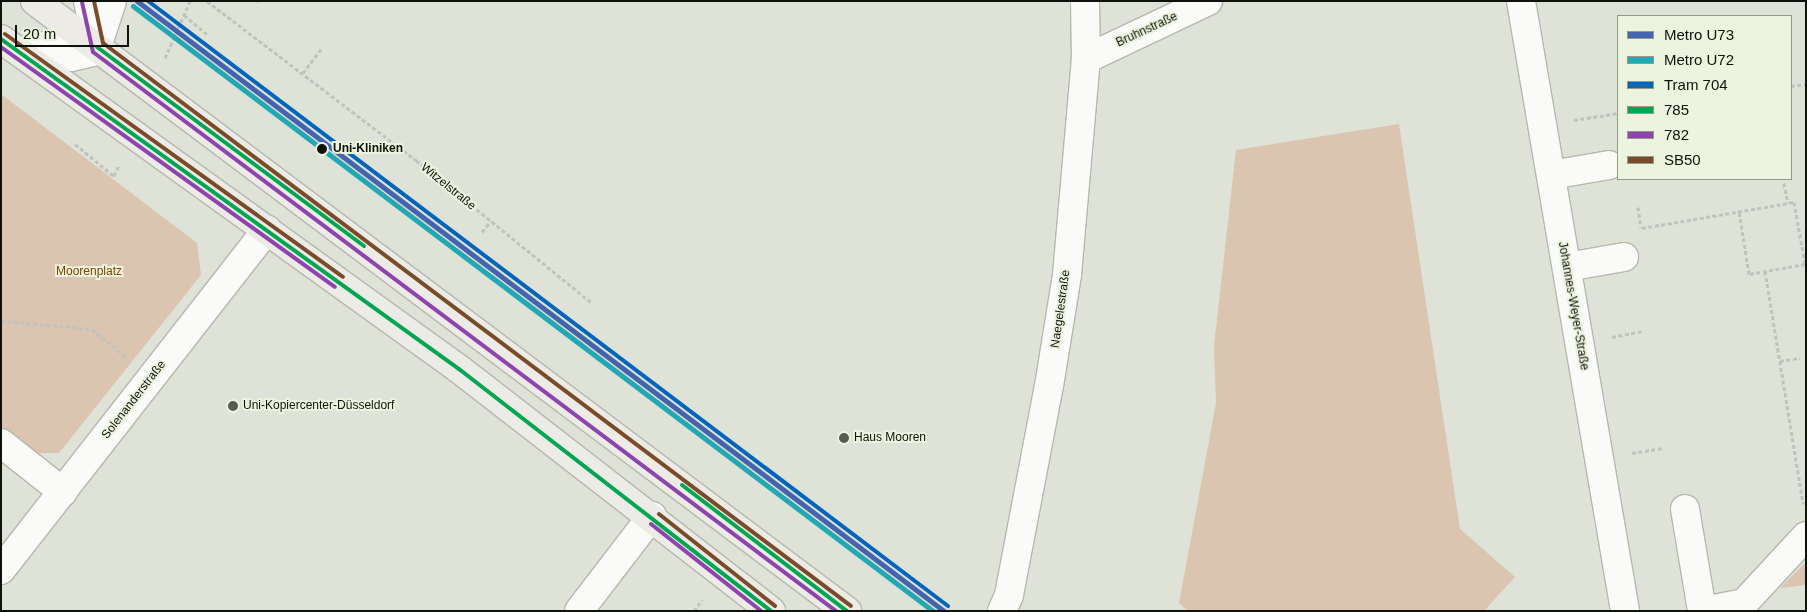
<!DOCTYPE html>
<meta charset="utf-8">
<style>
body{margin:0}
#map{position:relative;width:1807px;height:612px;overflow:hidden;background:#dee2d7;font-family:Arial,sans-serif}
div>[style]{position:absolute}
.green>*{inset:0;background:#dbc5b1}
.path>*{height:3px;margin-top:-1.5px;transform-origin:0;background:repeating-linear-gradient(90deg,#c1c3be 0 4px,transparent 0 6.5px)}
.roads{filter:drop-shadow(1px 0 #b5b8af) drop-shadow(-1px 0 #b5b8af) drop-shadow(0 1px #b5b8af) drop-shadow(0 -1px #b5b8af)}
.minor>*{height:28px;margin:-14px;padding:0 14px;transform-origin:14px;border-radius:14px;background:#fafbf9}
.major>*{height:28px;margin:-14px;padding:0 14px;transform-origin:14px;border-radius:14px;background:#edebe5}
.bus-1>*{height:4px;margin:-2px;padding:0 2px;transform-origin:2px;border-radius:2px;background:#00a651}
.bus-2>*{height:4px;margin:-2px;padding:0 2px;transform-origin:2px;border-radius:2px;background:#8e44ad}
.bus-3>*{height:4px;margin:-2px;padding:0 2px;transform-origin:2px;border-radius:2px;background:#7a4b2a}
.tram-1>*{height:4px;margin:-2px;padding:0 2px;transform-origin:2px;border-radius:2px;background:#0065bd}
.metro-1>*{height:5px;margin:-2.5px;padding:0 2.5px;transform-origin:2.5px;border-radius:2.5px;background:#4465ad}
.metro-2>*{height:5px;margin:-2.5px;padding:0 2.5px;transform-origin:2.5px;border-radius:2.5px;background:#23a7b2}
.dots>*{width:14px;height:14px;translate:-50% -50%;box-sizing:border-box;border:2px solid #ecf4df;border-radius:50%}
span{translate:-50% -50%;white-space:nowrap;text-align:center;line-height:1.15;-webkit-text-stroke:4px #ecf4df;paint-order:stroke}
.street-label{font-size:12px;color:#0f120a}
.stop-label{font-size:12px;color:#0f120a;font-weight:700}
.left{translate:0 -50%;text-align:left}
.park-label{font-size:12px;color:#864300}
.poi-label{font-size:12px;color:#0f120a}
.frame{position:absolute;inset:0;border:2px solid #0f120a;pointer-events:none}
.legend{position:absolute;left:1617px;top:15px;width:175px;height:165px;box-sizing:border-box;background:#ecf4df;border:1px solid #949a8a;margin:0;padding:6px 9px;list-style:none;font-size:15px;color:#0f120a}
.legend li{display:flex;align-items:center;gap:10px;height:25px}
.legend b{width:25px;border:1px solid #949a8a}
.scale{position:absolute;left:15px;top:25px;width:114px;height:22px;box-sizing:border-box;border:2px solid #0f120a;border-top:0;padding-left:6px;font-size:15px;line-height:18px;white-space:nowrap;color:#0f120a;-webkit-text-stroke:4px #ecf4df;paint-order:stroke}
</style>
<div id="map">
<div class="green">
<i style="clip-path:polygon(1px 94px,197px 243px,201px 275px,59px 453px,32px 453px,1px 428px)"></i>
<i style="clip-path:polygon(1399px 124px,1460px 529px,1515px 577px,1484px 611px,1188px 611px,1179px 603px,1216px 403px,1214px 346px,1236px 150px)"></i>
<i style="clip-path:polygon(1806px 562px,1806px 585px,1780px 588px)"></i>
</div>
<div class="path">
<i style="left:207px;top:1px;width:263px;rotate:37.3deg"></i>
<i style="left:416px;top:160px;width:225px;rotate:39.1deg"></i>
<i style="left:257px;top:1px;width:1px;rotate:90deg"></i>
<i style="left:184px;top:15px;width:33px;rotate:40deg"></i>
<i style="left:165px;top:58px;width:62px;rotate:-66.3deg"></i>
<i style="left:303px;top:73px;width:31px;rotate:-53deg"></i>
<i style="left:1791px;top:86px;width:15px;rotate:-8deg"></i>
<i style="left:1574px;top:120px;width:45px;rotate:-9deg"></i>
<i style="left:75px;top:144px;width:50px;rotate:39.4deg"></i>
<i style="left:114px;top:176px;width:12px;rotate:-66deg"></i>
<i style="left:1784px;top:183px;width:20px;rotate:79deg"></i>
<i style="left:1638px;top:207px;width:21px;rotate:82deg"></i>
<i style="left:1642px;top:228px;width:154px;rotate:-9.7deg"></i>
<i style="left:1794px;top:202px;width:63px;rotate:79.9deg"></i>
<i style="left:1805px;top:264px;width:57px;rotate:169.9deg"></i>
<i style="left:1749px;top:274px;width:64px;rotate:-99deg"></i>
<i style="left:482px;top:232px;width:13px;rotate:-51deg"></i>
<i style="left:1765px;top:271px;width:236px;rotate:80.7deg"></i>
<i style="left:1px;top:321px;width:91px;rotate:5deg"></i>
<i style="left:92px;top:329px;width:44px;rotate:39.5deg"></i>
<i style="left:1612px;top:337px;width:32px;rotate:-11deg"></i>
<i style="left:1780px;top:361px;width:20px;rotate:-9deg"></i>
<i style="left:1632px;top:453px;width:30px;rotate:-9deg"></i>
<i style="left:694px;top:611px;width:14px;rotate:-54deg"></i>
</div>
<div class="roads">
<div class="minor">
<i style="left:88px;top:1px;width:45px;rotate:78.4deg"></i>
<i style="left:1521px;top:1px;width:619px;rotate:80.32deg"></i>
<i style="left:24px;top:55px;width:28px;rotate:-23deg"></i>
<i style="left:50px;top:44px;width:17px;rotate:40deg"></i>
<i style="left:63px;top:55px;width:8px;rotate:14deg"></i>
<i style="left:71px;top:57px;width:22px;rotate:-13deg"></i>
<i style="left:92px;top:52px;width:7px;rotate:-45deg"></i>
<i style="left:97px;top:47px;width:48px;rotate:-71.9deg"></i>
<i style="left:1086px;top:59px;width:135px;rotate:-25.4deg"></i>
<i style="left:1551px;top:175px;width:59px;rotate:-9.8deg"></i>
<i style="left:1567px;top:267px;width:58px;rotate:-10deg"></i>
<i style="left:1px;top:443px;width:79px;rotate:38.3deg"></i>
<i style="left:1685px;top:509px;width:103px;rotate:80.5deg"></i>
<i style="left:1px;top:570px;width:432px;rotate:-52deg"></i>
<i style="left:579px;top:611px;width:120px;rotate:-52.5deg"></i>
<i style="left:1002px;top:611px;width:17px;rotate:-66deg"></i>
<i style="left:1009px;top:595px;width:213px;rotate:-79.2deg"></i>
<i style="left:1049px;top:386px;width:112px;rotate:-80.8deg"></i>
<i style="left:1067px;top:275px;width:217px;rotate:-85deg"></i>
<i style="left:1086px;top:59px;width:58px;rotate:-91deg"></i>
<i style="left:1704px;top:611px;width:41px;rotate:-11.3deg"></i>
<i style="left:1744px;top:603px;width:91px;rotate:-47.2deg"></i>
</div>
<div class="major">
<i style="left:35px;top:1px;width:1016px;rotate:36.92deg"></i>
<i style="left:1px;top:39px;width:565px;rotate:35.77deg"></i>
<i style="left:459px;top:369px;width:395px;rotate:37.8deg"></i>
</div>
</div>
<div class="bus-1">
<i style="left:1px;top:39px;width:565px;rotate:35.77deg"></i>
<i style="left:459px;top:369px;width:395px;rotate:37.8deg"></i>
<i style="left:97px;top:47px;width:333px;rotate:36.7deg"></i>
<i style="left:682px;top:485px;width:208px;rotate:37.4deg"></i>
</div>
<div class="bus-2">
<i style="left:82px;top:2px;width:51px;rotate:77.6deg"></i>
<i style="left:93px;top:52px;width:930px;rotate:36.96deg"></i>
<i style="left:1px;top:47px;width:411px;rotate:35.7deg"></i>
<i style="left:651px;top:524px;width:140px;rotate:38.3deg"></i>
</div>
<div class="bus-3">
<i style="left:94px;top:1px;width:43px;rotate:77.9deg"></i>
<i style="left:103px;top:43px;width:936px;rotate:36.97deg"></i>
<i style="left:5px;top:34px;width:416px;rotate:35.7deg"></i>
<i style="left:659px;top:514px;width:148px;rotate:38.4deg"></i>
</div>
<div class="tram-1">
<i style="left:148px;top:1px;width:1003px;rotate:37.1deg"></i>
</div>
<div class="metro-1">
<i style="left:137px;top:1px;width:1012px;rotate:37.09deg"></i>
</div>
<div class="metro-2">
<i style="left:133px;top:6px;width:1003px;rotate:37.1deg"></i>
</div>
<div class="dots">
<i style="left:322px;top:149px;background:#0f120a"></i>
<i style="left:233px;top:406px;background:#575b52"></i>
<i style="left:844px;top:438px;background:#575b52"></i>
</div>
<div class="street-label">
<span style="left:1147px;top:30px;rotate:-25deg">Bruhnstraße</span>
<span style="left:448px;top:187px;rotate:39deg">Witzelstraße</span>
<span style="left:1573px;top:306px;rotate:80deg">Johannes-Weyer-Straße</span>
<span style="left:1061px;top:309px;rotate:-82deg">Naegelestraße</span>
<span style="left:134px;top:400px;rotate:-52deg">Solenanderstraße</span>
</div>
<div class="stop-label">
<span class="left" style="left:333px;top:149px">Uni-Kliniken</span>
</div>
<div class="park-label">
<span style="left:89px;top:272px">Moorenplatz</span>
</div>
<div class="poi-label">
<span class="left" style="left:243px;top:406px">Uni-Kopiercenter-Düsseldorf</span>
<span class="left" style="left:854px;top:438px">Haus Mooren</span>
</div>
<div class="frame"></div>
<ul class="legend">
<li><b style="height:6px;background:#4465ad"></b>Metro U73</li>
<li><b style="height:6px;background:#23a7b2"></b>Metro U72</li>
<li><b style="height:6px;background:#0065bd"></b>Tram 704</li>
<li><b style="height:6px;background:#00a651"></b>785</li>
<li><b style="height:6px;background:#8e44ad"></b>782</li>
<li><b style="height:6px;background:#7a4b2a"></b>SB50</li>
</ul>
<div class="scale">20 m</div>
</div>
